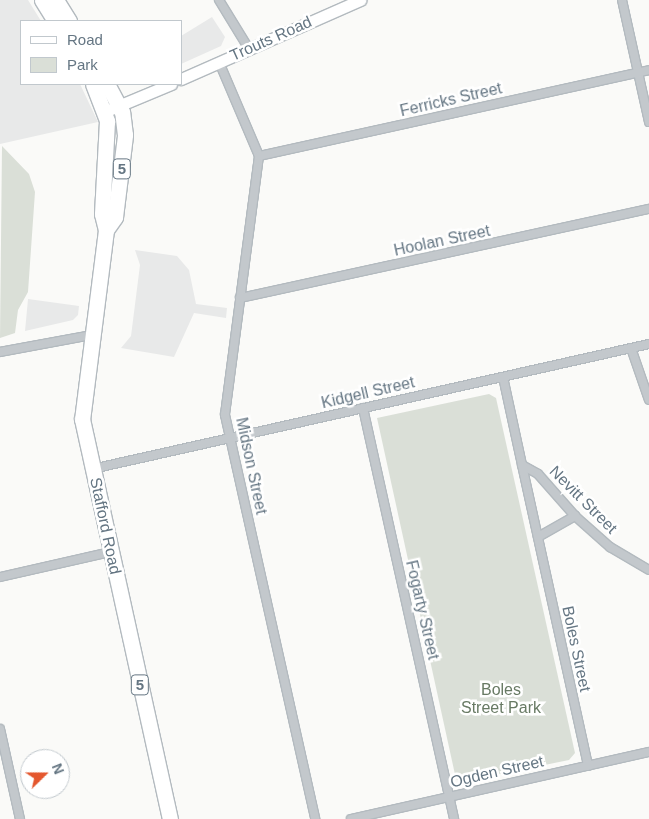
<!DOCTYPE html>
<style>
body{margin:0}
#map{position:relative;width:649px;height:819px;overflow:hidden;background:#fafaf8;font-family:Arial,sans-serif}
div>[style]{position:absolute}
.built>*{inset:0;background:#e8e9e9}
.green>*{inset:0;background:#dadfd7}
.roads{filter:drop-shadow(1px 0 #b3babf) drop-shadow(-1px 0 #b3babf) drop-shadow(0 1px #b3babf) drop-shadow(0 -1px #b3babf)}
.street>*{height:8px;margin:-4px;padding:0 4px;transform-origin:4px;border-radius:4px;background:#c3c8cc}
.secondary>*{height:11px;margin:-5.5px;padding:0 5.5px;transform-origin:5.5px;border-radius:5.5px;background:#fff}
.highway>*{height:15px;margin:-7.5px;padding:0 7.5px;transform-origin:7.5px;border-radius:7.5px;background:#fff}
span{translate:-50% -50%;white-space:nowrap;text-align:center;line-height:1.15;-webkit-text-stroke:5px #fff;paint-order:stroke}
.shield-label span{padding:1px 4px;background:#fff;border:1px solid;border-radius:4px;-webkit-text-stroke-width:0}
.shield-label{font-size:15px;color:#657683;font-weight:700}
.street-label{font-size:16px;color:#657683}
.park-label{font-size:16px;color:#687a64}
.legend{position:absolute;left:20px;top:20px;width:162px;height:65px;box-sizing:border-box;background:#fff;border:1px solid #c1c8cd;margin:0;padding:6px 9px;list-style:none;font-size:15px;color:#657683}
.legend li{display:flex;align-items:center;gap:10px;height:25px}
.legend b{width:25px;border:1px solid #c1c8cd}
.north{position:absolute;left:20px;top:749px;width:50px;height:50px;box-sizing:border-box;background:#fff;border:1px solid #c1c8cd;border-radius:50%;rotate:68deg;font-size:14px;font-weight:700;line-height:20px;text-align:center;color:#657683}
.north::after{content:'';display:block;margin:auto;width:18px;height:22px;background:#e4572e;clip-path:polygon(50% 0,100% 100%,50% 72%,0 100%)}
</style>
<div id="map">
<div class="built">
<i style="clip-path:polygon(0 0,28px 0,41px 21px,21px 21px,21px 84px,80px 84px,98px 122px,0 144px)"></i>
<i style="clip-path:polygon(212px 17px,225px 37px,221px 46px,181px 64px,181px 36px)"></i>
<i style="clip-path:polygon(135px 250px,177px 256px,189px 270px,196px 304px,227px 308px,226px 318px,194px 313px,174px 357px,121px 348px,131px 336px,140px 265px)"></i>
<i style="clip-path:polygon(28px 299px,79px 306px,78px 315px,73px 320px,25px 331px)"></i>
</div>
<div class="green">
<i style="clip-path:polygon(2px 146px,29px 174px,35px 192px,28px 292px,18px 310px,15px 333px,0 338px)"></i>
<i style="clip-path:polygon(489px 394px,496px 398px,575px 753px,569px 760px,461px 782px,456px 779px,377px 418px)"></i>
</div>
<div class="roads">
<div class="street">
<i style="left:219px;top:0;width:57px;rotate:58.5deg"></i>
<i style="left:622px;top:0;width:125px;rotate:77.5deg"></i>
<i style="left:219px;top:62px;width:102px;rotate:66.9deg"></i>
<i style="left:259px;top:156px;width:261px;rotate:97.5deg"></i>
<i style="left:225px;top:415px;width:414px;rotate:77.4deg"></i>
<i style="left:259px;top:156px;width:399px;rotate:-12.4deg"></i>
<i style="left:240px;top:298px;width:419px;rotate:-12.3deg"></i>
<i style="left:631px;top:348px;width:55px;rotate:70.9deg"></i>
<i style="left:0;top:352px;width:94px;rotate:-10.5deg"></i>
<i style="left:503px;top:377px;width:90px;rotate:77.8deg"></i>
<i style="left:522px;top:465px;width:18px;rotate:29deg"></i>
<i style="left:538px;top:474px;width:56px;rotate:48.6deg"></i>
<i style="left:575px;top:516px;width:47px;rotate:41.5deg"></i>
<i style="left:610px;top:547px;width:45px;rotate:30.5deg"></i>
<i style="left:363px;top:408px;width:421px;rotate:77.5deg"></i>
<i style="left:522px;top:465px;width:308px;rotate:77.6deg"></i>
<i style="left:92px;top:469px;width:571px;rotate:-12.65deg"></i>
<i style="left:538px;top:537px;width:43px;rotate:-29.6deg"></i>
<i style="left:0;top:577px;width:113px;rotate:-12.8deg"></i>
<i style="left:0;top:729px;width:92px;rotate:77.5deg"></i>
<i style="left:351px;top:819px;width:305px;rotate:-12.7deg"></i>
</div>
<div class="secondary">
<i style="left:181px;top:79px;width:196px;rotate:-23.8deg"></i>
<i style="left:111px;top:109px;width:65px;rotate:-22.6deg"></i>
</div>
<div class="highway">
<i style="left:42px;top:0;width:25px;rotate:58deg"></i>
<i style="left:56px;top:0;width:25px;rotate:58deg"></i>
<i style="left:93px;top:84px;width:40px;rotate:69deg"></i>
<i style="left:107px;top:121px;width:93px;rotate:93.1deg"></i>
<i style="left:102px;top:214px;width:16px;rotate:76deg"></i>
<i style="left:106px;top:230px;width:191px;rotate:97.2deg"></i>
<i style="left:82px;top:419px;width:410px;rotate:77.6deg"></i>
<i style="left:106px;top:230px;width:16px;rotate:-55deg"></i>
<i style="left:115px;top:217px;width:83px;rotate:-83deg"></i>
<i style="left:125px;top:135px;width:23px;rotate:-97deg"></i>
<i style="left:122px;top:112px;width:32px;rotate:-118deg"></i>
</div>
</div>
<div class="shield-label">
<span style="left:122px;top:169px">5</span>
<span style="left:140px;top:685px">5</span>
</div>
<div class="street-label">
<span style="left:271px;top:39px;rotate:-24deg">Trouts Road</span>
<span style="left:451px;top:100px;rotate:-13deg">Ferricks Street</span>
<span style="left:442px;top:241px;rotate:-12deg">Hoolan Street</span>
<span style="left:368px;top:393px;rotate:-13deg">Kidgell Street</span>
<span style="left:251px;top:466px;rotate:78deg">Midson Street</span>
<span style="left:583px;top:500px;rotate:45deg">Nevitt Street</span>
<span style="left:105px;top:526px;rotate:78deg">Stafford Road</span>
<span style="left:422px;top:610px;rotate:77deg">Fogarty Street</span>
<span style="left:576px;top:649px;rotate:78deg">Boles Street</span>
<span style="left:497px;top:772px;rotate:-13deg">Ogden Street</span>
</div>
<div class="park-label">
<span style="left:501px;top:699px">Boles<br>Street Park</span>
</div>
<ul class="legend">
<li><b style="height:6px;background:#fff"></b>Road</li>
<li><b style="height:14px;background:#dadfd7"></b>Park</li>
</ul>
<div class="north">N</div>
</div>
